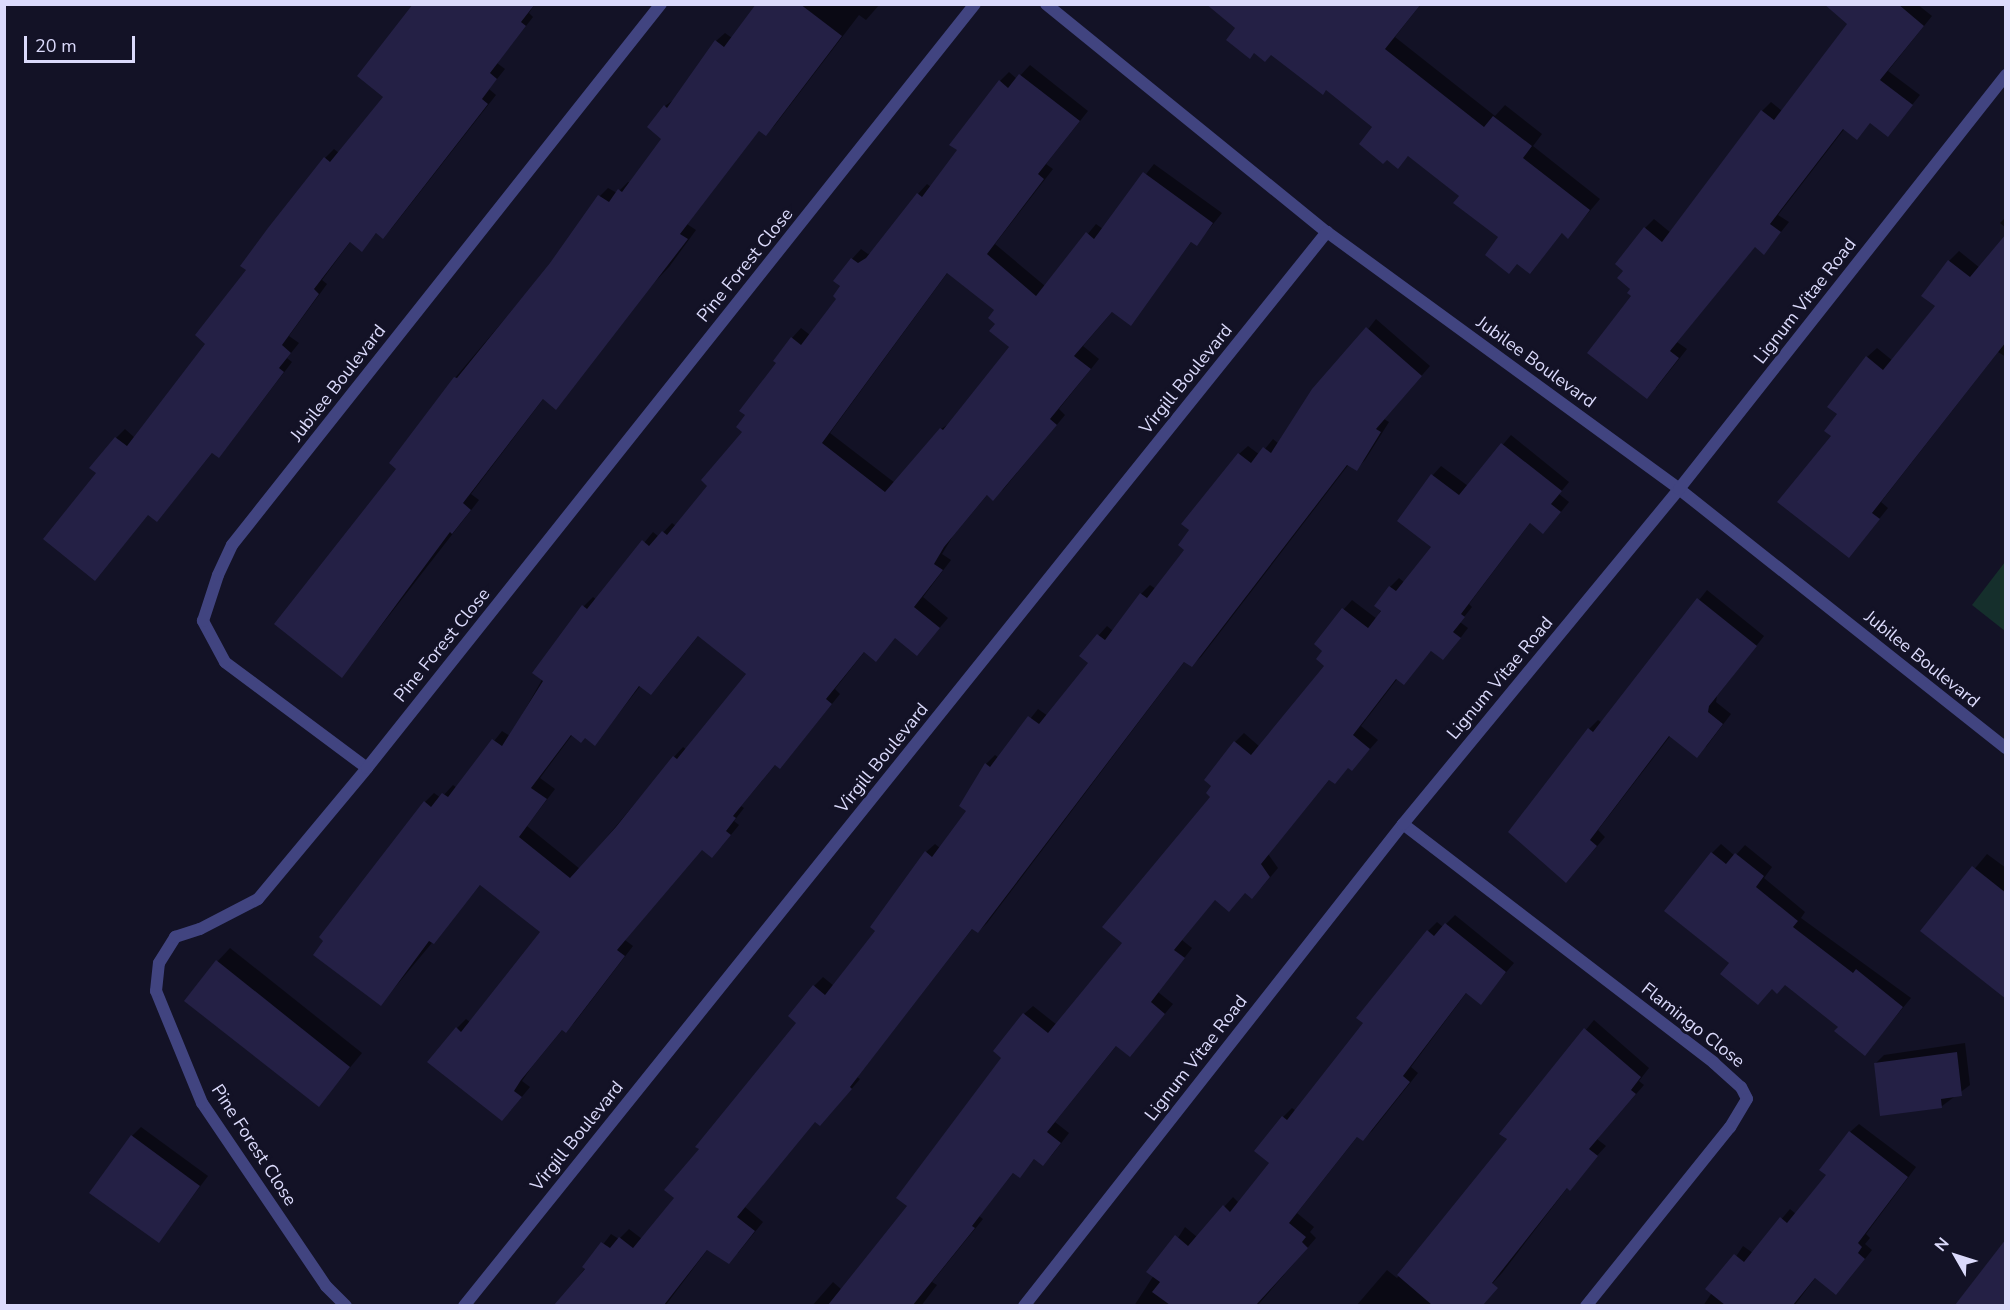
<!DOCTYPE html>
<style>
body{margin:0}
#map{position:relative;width:2010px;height:1310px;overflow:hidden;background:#131226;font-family:"Nunito Sans",sans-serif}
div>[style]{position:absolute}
.green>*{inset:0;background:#152f2c}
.shadow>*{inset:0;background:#0007}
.building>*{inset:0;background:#242045}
.street>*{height:12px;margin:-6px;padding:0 6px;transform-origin:6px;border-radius:6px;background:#414480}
span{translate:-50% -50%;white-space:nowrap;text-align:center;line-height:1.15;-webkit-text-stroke:6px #131226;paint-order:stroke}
.street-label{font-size:18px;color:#dbdafb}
.frame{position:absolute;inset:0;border:6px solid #dbdafb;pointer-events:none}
.north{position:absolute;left:1926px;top:1226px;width:60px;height:60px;-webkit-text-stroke:4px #131226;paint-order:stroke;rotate:309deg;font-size:16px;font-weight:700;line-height:24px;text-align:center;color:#dbdafb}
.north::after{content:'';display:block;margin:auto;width:21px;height:27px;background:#dbdafb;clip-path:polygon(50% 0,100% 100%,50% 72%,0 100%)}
.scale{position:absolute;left:24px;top:36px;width:111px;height:27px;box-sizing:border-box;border:3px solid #dbdafb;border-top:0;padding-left:8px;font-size:18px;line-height:21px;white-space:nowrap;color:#dbdafb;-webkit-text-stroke:4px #131226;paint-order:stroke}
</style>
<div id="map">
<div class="green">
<i style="clip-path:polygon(2005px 562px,2005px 631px,1972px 605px)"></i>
</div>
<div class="shadow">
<i style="clip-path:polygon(448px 4px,535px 4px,529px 13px,533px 17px,497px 63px,505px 69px,489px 89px,496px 95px,392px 228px,383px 237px,377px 232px,362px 250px,351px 241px,322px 280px,327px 284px,289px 336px,299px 343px,287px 358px,292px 362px,227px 447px,219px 456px,213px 452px,165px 511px,98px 473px,92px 468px,116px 438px,125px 429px,135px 438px,208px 344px,248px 270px,325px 158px,334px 149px,339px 153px,385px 97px)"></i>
<i style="clip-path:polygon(759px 4px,880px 4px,866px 20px,859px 15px,775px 125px,766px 134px,760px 129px,687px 224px,696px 230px,669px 267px,544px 398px,471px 494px,479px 500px,342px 676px,398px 469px,455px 378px,551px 264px,600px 196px,608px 188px,617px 193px,628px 182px,630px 183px,663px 138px,649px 127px,665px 106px,676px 98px,716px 41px,725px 33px,732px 38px)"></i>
<i style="clip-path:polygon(1363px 4px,1421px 4px,1395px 37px,1495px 116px,1505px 105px,1542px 134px,1533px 146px,1600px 199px,1568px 237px,1563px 232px,1530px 272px,1461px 195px,1409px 155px,1397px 167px,1374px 127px,1327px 89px,1237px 28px)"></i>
<i style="clip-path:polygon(1832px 4px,1917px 4px,1932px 16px,1888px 71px,1920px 95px,1888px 135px,1871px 122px,1845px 128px,1778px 215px,1789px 222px,1764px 253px,1755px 246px,1677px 342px,1687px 349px,1656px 388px,1625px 270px,1645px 228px,1654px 219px,1671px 233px,1762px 111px,1771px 102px,1782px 111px,1849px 23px)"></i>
<i style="clip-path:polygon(evenodd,1030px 65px,1088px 111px,1046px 164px,1053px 169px,995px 244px,1045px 286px,1096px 224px,1103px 229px,1154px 164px,1222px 213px,1197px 244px,1192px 241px,1130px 324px,1113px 311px,1083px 346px,1099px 359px,1059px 409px,1065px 415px,1003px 490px,988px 494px,953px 536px,942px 554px,951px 560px,923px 597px,948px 618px,917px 654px,896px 637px,865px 651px,835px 689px,840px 694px,789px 757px,776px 764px,741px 806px,744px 808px,734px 821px,739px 825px,721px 847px,702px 849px,625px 940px,633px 946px,575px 1022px,566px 1031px,563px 1029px,531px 1068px,522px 1081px,530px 1087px,511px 1110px,457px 1028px,466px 1019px,470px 1022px,542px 932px,481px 884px,381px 1004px,321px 937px,425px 802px,434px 793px,441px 798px,453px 785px,457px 788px,502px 731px,510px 736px,584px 606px,593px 597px,597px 600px,653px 532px,659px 537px,672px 523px,676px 526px,709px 485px,744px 432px,792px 338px,801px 328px,810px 335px,838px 299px,852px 259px,861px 249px,868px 254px,873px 252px,918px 194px,927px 184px,931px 187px,959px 150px,1000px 81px,1009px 72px,1017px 79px,1030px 65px,948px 272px,996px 310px,1011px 347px,953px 421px,941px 429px,895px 483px,830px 433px,948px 272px,1030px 65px,699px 635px,748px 674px,687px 750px,683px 747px,674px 757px,580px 869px,527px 826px,555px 789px,540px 778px,572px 735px,586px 736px,595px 744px,641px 685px,660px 684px,699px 635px)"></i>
<i style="clip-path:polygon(2006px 217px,2006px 228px,2000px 223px)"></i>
<i style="clip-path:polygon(2006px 236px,2006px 357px,1998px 352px,1881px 502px,1888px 508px,1849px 556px,1833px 435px,1839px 414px,1867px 357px,1877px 348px,1893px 361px,1937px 305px,1949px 261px,1959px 251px,1980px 268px)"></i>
<i style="clip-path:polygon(1376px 319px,1430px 366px,1384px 419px,1389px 422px,1365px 460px,1357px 469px,1349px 464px,1201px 657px,1192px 665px,1185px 661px,987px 923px,978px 932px,973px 928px,857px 1077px,860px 1079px,829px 1115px,815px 1120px,745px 1207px,763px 1222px,738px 1253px,708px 1249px,665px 1306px,556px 1306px,611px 1234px,619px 1239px,629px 1229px,642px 1239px,676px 1198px,701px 1149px,798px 1022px,814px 986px,823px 977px,834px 986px,877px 931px,926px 852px,935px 844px,940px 848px,968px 811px,986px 764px,995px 755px,999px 758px,1038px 709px,1048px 716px,1090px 663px,1099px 635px,1107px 626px,1113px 631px,1141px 594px,1150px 585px,1156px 589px,1186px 550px,1239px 454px,1248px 446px,1260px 455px,1273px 439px,1279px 444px)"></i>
<i style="clip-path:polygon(1511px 435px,1569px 482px,1559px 494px,1569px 502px,1552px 523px,1531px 522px,1469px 604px,1472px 607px,1460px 622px,1468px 628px,1452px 649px,1443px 658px,1432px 650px,1404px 683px,1398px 678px,1361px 726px,1378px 740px,1352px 769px,1349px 767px,1330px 779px,1268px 854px,1278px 868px,1261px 888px,1215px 899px,1182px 940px,1192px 948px,1158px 992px,1173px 1004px,1138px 1046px,1117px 1045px,1055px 1122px,1069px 1133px,1052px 1155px,1043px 1164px,1035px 1158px,1020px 1176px,1014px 1172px,979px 1216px,983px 1219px,932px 1282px,937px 1285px,921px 1306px,812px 1306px,833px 1282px,842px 1290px,909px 1205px,1003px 1058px,1024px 1014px,1033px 1006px,1057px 1025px,1125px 943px,1212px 797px,1235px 742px,1244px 733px,1260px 747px,1326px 666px,1324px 650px,1316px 644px,1344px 609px,1352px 600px,1377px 619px,1390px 587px,1399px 578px,1405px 583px,1434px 546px,1399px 521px,1433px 475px,1441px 466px,1468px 486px)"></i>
<i style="clip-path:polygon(1707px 590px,1764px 636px,1717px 696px,1716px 702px,1731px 714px,1706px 747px,1671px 735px,1598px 830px,1605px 837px,1575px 872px,1589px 729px,1598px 720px,1602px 723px)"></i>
<i style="clip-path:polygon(1721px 844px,1735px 856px,1745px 845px,1772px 867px,1764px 878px,1805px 912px,1801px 918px,1911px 998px,1865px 1054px,1840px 1026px,1785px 983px,1772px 988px,1731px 963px,1712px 853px)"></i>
<i style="clip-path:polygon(1987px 854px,2006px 868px,2006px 997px,1923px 931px)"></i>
<i style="clip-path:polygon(1455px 915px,1514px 963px,1480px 1003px,1467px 992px,1411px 1067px,1418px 1073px,1372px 1131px,1363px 1139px,1358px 1136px,1297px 1213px,1314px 1227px,1310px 1232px,1316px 1238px,1257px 1306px,1134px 1306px,1185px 1227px,1197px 1237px,1233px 1197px,1239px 1203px,1271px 1163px,1283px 1117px,1292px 1108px,1296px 1111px,1365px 1023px,1428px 931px,1437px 922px,1443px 927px)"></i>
<i style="clip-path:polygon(230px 948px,362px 1053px,319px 1105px,217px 962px)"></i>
<i style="clip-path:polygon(1594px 1020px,1649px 1068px,1639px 1081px,1644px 1085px,1597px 1139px,1606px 1146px,1568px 1187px,1502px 1273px,1472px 1306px,1356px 1306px,1387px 1270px,1397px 1278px,1458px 1206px,1509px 1139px,1501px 1133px)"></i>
<i style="clip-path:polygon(1965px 1043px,1970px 1085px,1942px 1106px,1875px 1064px,1884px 1055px)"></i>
<i style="clip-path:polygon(1859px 1124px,1916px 1167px,1866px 1234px,1870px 1238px,1865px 1244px,1872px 1250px,1845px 1284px,1836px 1293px,1816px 1277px,1794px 1306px,1703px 1306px,1743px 1246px,1753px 1253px,1790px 1209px,1796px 1214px,1828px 1175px,1850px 1132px)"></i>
<i style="clip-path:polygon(141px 1127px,208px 1176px,159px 1241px,132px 1136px)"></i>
<i style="clip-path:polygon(2006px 1243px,2006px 1300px,2001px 1306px,1956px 1306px)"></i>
</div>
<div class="building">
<i style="clip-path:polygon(413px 4px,535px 4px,521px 22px,526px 26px,490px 73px,497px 79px,482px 99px,488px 104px,383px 239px,376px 233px,362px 252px,350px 242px,314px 289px,319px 294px,282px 345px,291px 353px,279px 368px,284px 372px,219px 458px,212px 453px,157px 522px,148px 515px,95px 581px,43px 539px,96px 473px,89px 468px,115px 437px,127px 446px,205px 344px,195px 335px,246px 270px,240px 266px,268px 228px,324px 157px,330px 162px,383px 97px,357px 76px)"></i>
<i style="clip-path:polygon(756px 4px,800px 4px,842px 36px,766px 136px,759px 131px,680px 234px,688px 239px,556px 410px,543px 399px,463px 503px,471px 510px,452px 534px,450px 532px,342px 678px,274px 624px,396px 469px,389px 463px,454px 377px,457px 378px,550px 263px,598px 195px,609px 202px,618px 189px,622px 192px,661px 139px,647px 127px,664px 105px,667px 108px,715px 40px,724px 47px)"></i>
<i style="clip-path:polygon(1206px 4px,1421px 4px,1385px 49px,1484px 127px,1493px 116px,1532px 146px,1523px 158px,1590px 210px,1568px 239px,1562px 233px,1530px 274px,1517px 264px,1509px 274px,1485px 255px,1498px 237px,1453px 203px,1459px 196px,1408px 156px,1398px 169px,1387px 160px,1383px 164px,1359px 144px,1372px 127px,1326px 90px,1323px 95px,1271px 55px,1265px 62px,1254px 53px,1250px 59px,1226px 40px,1235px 28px)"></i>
<i style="clip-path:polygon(1824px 4px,1898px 4px,1924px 26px,1880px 80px,1913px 105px,1888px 137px,1870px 123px,1857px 140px,1843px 129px,1770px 224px,1781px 232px,1764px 255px,1755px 247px,1670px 351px,1679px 358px,1647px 399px,1587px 353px,1631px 296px,1627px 293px,1630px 289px,1617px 278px,1623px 271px,1615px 264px,1644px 227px,1662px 242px,1761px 110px,1774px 120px,1847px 24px)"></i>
<i style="clip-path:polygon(evenodd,1019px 74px,1080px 121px,1038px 174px,1044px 179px,987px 254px,1036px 296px,1086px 232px,1094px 239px,1143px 172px,1213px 223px,1197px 246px,1191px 242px,1131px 326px,1112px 312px,1074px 356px,1091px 369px,1050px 419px,1057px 425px,993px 501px,987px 495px,944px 547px,934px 564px,943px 570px,914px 607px,940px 628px,917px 656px,895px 638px,876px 662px,864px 652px,826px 699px,832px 704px,780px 769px,775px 765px,733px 816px,736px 818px,726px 831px,731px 835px,712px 858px,702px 850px,617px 950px,625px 956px,566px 1033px,562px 1030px,521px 1080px,514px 1091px,522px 1097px,502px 1121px,427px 1062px,456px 1027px,461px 1032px,540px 932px,480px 885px,434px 944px,429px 941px,381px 1006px,313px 955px,323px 941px,319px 937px,424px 801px,431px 807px,442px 793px,448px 797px,492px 739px,502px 746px,543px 681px,532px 673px,582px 605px,587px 609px,642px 540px,649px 546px,662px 531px,667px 535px,707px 486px,701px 480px,742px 432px,736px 427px,745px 415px,739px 411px,776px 363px,773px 361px,791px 337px,801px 345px,836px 299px,833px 296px,840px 286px,833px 281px,851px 258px,858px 263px,866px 258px,917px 193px,922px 197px,957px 150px,949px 145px,999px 80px,1008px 88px,1019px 74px,947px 273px,994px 310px,988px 318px,995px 324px,989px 331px,1009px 347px,943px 430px,940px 428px,885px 492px,822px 443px,947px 273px,1019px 74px,698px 636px,746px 674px,677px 759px,673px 756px,616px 827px,570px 878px,519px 837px,547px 799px,531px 788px,571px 735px,581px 743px,585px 738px,595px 746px,639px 686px,651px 695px,698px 636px)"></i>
<i style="clip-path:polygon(2006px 234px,2006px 342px,1872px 513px,1880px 519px,1849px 558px,1777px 502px,1831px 436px,1824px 431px,1837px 414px,1827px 407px,1866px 356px,1883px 370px,1935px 306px,1921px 296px,1948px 260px,1970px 277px)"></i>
<i style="clip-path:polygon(1366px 327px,1422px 376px,1376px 429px,1381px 432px,1357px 471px,1347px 465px,1192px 667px,1184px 662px,978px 933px,972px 929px,850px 1087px,852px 1089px,820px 1126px,815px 1122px,737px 1217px,755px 1231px,729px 1264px,707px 1250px,664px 1305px,554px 1305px,585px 1269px,582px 1267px,601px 1242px,610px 1248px,619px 1237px,633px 1248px,674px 1198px,664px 1190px,699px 1149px,695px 1147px,796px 1023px,788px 1016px,813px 985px,825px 995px,875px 931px,870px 927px,925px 851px,932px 857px,966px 811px,959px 806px,985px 763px,990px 767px,1028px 716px,1039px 724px,1088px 663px,1079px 656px,1097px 634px,1105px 640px,1140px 593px,1147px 598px,1184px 550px,1178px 545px,1189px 530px,1181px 524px,1238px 453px,1251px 463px,1263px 447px,1271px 453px,1312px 389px)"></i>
<i style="clip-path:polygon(1501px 443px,1562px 491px,1551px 504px,1561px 512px,1543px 534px,1530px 523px,1461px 614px,1465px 617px,1453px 632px,1461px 638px,1443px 660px,1431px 651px,1404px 685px,1396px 679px,1353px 735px,1370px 749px,1352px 771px,1348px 768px,1335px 784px,1329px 780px,1261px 864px,1270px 877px,1252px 899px,1245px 893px,1229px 912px,1215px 900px,1174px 950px,1185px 958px,1151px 1002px,1165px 1014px,1130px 1057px,1116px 1046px,1047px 1132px,1061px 1143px,1043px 1166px,1034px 1159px,1020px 1178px,1013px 1173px,972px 1226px,975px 1228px,913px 1305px,828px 1305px,907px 1206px,896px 1198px,1001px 1058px,993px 1051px,1023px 1013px,1048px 1033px,1122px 943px,1102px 927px,1210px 797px,1206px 793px,1211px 786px,1204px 780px,1234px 741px,1251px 755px,1324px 666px,1316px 659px,1322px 651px,1314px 644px,1342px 608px,1368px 628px,1381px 611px,1374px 606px,1389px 586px,1396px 591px,1431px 547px,1397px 521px,1431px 474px,1459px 495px)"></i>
<i style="clip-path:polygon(1697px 598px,1757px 646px,1709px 706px,1708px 712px,1723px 724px,1697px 758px,1669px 736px,1590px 840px,1597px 846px,1566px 883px,1508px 832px,1588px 728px,1593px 732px)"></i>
<i style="clip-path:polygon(1711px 852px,1726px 864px,1735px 853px,1764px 876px,1756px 887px,1798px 921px,1793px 927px,1853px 973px,1856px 969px,1903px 1007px,1865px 1056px,1834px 1031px,1838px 1027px,1785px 985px,1777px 994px,1772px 989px,1758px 1005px,1720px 974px,1729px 963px,1664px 911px)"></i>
<i style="clip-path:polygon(1972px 866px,2006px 893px,2006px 999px,1920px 931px)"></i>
<i style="clip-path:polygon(1445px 923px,1506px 972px,1481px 1005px,1466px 993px,1403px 1076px,1410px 1082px,1363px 1141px,1357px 1137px,1289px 1223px,1306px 1237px,1302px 1242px,1308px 1248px,1256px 1305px,1170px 1305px,1152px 1292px,1160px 1282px,1146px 1272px,1175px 1235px,1188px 1246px,1223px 1205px,1230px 1212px,1269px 1163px,1254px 1151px,1282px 1116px,1287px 1120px,1363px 1023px,1356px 1018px,1427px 930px,1434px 936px)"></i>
<i style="clip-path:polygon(216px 960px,350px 1067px,319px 1107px,184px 1001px)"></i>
<i style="clip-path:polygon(1584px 1028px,1641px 1077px,1631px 1090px,1636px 1094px,1589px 1149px,1598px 1156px,1570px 1191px,1567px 1188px,1492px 1283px,1498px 1288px,1483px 1305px,1432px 1305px,1397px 1275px,1507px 1139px,1499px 1134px)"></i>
<i style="clip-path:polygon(1957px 1052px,1962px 1096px,1941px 1099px,1942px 1108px,1880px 1116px,1874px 1063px)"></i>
<i style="clip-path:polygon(1849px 1131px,1908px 1177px,1858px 1243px,1862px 1247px,1858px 1253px,1865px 1259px,1836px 1295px,1815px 1278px,1793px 1305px,1725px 1305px,1705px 1289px,1734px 1254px,1744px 1262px,1780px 1217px,1787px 1223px,1826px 1175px,1819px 1170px)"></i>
<i style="clip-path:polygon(131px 1135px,200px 1186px,159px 1243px,89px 1193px)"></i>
<i style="clip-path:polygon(2006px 1239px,2006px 1305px,1955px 1305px)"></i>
</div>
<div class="street">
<i style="left:1046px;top:4px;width:362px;rotate:39.1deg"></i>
<i style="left:1327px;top:232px;width:436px;rotate:36.1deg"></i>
<i style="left:1679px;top:489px;width:417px;rotate:38.4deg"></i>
<i style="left:367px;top:768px;width:177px;rotate:-143.3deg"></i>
<i style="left:225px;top:662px;width:47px;rotate:-118.2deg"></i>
<i style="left:203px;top:621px;width:48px;rotate:-71.9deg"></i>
<i style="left:218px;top:575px;width:33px;rotate:-65deg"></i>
<i style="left:232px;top:545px;width:690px;rotate:-51.59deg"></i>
<i style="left:1403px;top:824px;width:392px;rotate:37.5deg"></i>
<i style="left:1714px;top:1063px;width:36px;rotate:42deg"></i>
<i style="left:1741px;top:1087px;width:13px;rotate:63deg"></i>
<i style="left:1747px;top:1099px;width:33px;rotate:121deg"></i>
<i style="left:1730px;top:1127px;width:230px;rotate:128.8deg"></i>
<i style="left:346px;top:1306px;width:28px;rotate:-135deg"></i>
<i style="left:326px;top:1286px;width:221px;rotate:-124.1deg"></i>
<i style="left:202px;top:1103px;width:121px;rotate:-112.3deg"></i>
<i style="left:156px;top:991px;width:28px;rotate:-84deg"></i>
<i style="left:159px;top:963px;width:31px;rotate:-58deg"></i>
<i style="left:175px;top:937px;width:26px;rotate:-18deg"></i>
<i style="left:200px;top:929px;width:65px;rotate:-27.3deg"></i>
<i style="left:258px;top:899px;width:170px;rotate:-50.2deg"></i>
<i style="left:367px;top:768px;width:976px;rotate:-51.49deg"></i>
<i style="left:464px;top:1306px;width:1378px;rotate:-51.22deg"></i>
<i style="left:1024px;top:1306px;width:613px;rotate:-51.82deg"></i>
<i style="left:1403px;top:824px;width:434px;rotate:-50.5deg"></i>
<i style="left:1679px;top:489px;width:528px;rotate:-51.7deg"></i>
</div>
<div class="street-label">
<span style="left:745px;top:265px;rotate:-51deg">Pine Forest Close</span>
<span style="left:1805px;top:301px;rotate:-52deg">Lignum Vitae Road</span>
<span style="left:1536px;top:362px;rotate:36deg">Jubilee Boulevard</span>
<span style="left:1186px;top:379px;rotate:-51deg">Virgill Boulevard</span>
<span style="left:338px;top:383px;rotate:-52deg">Jubilee Boulevard</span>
<span style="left:442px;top:645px;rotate:-51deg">Pine Forest Close</span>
<span style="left:1922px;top:659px;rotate:39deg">Jubilee Boulevard</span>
<span style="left:1500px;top:678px;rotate:-50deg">Lignum Vitae Road</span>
<span style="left:882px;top:758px;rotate:-51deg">Virgill Boulevard</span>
<span style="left:1693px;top:1025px;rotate:38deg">Flamingo Close</span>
<span style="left:1196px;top:1058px;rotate:-52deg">Lignum Vitae Road</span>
<span style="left:577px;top:1136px;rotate:-51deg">Virgill Boulevard</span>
<span style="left:254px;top:1145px;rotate:57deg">Pine Forest Close</span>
</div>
<div class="frame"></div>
<div class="north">N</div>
<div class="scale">20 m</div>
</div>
